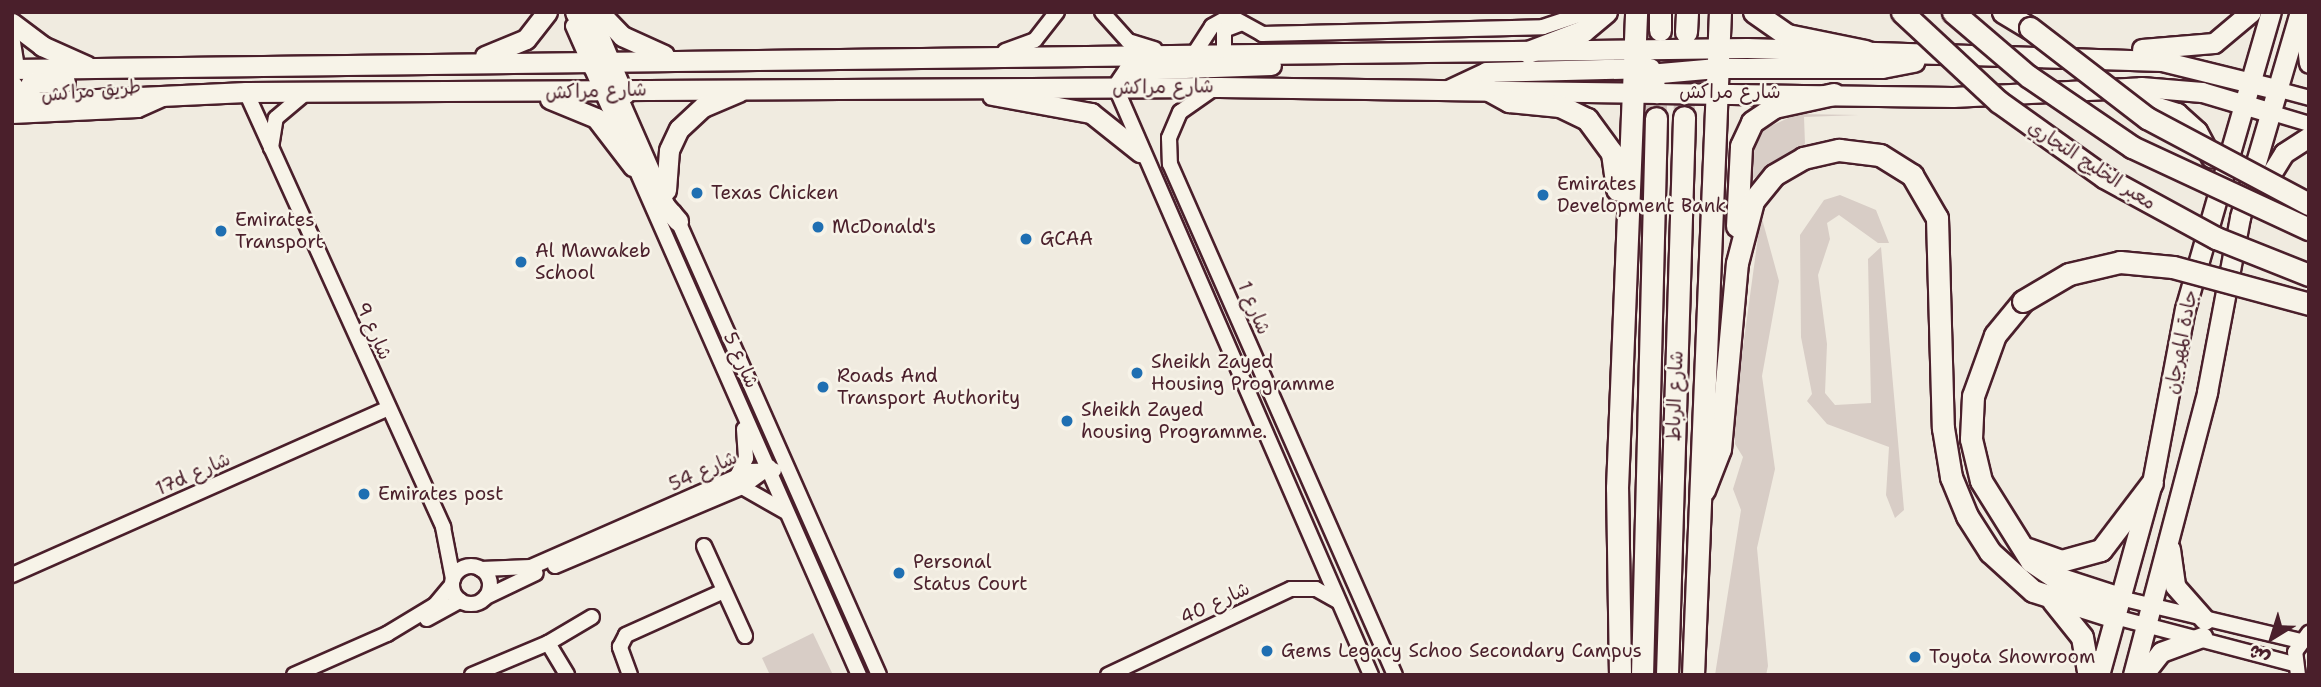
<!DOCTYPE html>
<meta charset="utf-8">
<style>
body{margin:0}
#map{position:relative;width:2321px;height:687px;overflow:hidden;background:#f0ebe0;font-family:"Shantell Sans","Playpen Sans Arabic",sans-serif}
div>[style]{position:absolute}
.green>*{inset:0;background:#d8cdc6}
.highway-tunnel>*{height:21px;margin-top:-10.5px;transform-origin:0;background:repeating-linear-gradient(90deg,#cfc2bc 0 21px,transparent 0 31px)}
.roads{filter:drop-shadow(2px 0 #4a1f2b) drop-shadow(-2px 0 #4a1f2b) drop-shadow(0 2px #4a1f2b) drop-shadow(0 -2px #4a1f2b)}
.minor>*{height:14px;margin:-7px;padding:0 7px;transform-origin:7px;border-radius:7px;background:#f7f3e8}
.minor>.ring{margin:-7px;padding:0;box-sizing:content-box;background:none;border:14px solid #f7f3e8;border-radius:50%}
.major>*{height:19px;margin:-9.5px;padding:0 9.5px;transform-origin:9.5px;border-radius:9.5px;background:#f7f3e8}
.highway>*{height:21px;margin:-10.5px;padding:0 10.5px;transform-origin:10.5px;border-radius:10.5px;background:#f7f3e8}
.bridges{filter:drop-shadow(2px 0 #4a1f2b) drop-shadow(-2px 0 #4a1f2b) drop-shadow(0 2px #4a1f2b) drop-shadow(0 -2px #4a1f2b)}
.highway-bridge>*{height:21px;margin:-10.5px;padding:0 10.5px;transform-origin:10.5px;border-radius:10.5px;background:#f7f3e8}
.dots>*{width:19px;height:19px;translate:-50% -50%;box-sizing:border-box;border:4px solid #f7f3e8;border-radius:50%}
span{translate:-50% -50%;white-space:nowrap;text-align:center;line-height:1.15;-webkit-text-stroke:5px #f7f3e8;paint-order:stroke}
.street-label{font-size:19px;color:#4a1f2b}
.poi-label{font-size:19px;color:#4a1f2b}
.left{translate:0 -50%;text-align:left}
.frame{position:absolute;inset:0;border:14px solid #4a1f2b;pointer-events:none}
.north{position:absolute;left:2237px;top:603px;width:70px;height:70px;-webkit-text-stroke:5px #f7f3e8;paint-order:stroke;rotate:218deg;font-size:19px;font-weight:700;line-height:28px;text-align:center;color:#4a1f2b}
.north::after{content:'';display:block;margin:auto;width:24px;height:32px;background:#4a1f2b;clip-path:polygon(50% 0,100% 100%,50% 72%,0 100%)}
</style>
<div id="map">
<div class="green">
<i style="clip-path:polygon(1797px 114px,1859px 115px,1804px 117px,1805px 144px,1748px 182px,1758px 132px)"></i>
<i style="clip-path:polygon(1840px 195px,1876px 210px,1889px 243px,1878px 243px,1839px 215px,1827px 223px,1830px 239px,1818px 275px,1827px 344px,1825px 393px,1835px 405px,1871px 403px,1868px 259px,1881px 247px,1904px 510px,1895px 518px,1886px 495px,1889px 447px,1827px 424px,1807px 401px,1812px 394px,1801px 337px,1800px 235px,1824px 200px)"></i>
<i style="clip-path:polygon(1761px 215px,1779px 281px,1762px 376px,1775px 469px,1757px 548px,1768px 666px,1766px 675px,1715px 675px,1741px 510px,1733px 489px,1743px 457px,1735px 444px,1735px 406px)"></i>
<i style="clip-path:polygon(813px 633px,833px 675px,770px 675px,762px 658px)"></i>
</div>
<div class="highway-tunnel">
<i style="left:1684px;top:117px;width:85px;rotate:-88.7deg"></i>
<i style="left:1656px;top:118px;width:86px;rotate:-88deg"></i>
</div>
<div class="roads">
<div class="minor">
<i style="left:592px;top:12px;width:91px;rotate:67.4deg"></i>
<i style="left:1102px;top:12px;width:39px;rotate:48deg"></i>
<i style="left:1128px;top:41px;width:28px;rotate:17deg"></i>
<i style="left:573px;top:26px;width:709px;rotate:66.22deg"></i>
<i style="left:12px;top:36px;width:33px;rotate:81deg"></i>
<i style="left:1005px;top:51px;width:32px;rotate:-20deg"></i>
<i style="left:1035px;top:40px;width:36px;rotate:-52deg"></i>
<i style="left:1194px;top:54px;width:33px;rotate:-57deg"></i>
<i style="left:1212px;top:26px;width:21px;rotate:-29deg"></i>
<i style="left:1230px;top:16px;width:37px;rotate:29deg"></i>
<i style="left:1262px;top:34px;width:281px;rotate:-1.4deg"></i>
<i style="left:1543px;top:27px;width:47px;rotate:-18.4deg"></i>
<i style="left:1224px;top:54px;width:24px;rotate:-90deg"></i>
<i style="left:1224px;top:30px;width:19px;rotate:-21deg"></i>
<i style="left:12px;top:81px;width:28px;rotate:51deg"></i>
<i style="left:1116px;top:88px;width:640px;rotate:66.52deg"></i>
<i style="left:1213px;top:89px;width:40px;rotate:145.1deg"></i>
<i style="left:1180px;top:112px;width:28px;rotate:113deg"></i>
<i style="left:1169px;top:138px;width:26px;rotate:88deg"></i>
<i style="left:1170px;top:164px;width:558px;rotate:66.24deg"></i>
<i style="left:2276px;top:89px;width:34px;rotate:15deg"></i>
<i style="left:246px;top:92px;width:478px;rotate:65.6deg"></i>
<i style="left:443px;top:527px;width:53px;rotate:79.1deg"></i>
<i style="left:2269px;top:112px;width:42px;rotate:16.7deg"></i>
<i style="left:12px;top:116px;width:126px;rotate:-2.7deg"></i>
<i style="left:138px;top:110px;width:30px;rotate:-24deg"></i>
<i style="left:271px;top:148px;width:30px;rotate:-81deg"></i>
<i style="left:276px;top:118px;width:42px;rotate:-40.2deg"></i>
<i style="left:674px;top:212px;width:506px;rotate:66.12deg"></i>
<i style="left:736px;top:478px;width:22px;rotate:-63deg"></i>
<i style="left:746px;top:458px;width:29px;rotate:-94deg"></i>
<i style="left:742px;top:487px;width:51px;rotate:29.6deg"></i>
<i style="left:704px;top:546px;width:99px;rotate:65.5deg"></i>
<i style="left:555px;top:566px;width:203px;rotate:-22.9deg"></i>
<i style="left:742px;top:487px;width:34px;rotate:-36deg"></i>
<i class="ring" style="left:452px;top:566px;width:24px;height:24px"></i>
<i style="left:481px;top:569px;width:50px;rotate:-2.3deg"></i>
<i style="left:531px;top:567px;width:239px;rotate:-23.7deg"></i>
<i style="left:750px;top:471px;width:24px;rotate:-2deg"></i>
<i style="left:12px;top:575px;width:411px;rotate:-23.9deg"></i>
<i style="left:486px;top:597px;width:55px;rotate:-25.6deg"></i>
<i style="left:2120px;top:598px;width:186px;rotate:13.4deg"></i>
<i style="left:2115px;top:617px;width:185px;rotate:14.7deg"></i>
<i style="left:427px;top:619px;width:38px;rotate:-29deg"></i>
<i style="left:548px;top:643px;width:51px;rotate:-30.6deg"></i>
<i style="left:294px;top:675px;width:102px;rotate:-23.8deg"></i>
<i style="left:387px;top:634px;width:56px;rotate:-31.1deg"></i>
<i style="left:435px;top:605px;width:26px;rotate:-50deg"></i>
<i style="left:472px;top:675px;width:82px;rotate:-22.8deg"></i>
<i style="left:548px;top:643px;width:37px;rotate:59deg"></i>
<i style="left:630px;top:675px;width:30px;rotate:-110deg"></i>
<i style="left:620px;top:647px;width:13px;rotate:-63deg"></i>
<i style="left:626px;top:635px;width:107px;rotate:-24.2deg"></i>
<i style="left:1108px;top:675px;width:202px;rotate:-25.2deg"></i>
<i style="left:1291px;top:589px;width:25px"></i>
<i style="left:1316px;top:589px;width:26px;rotate:29deg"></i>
<i style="left:2298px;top:675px;width:23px;rotate:-97deg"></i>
<i style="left:2295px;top:652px;width:24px;rotate:-54deg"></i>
</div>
<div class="major">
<i style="left:575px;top:12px;width:62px;rotate:62.2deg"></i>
<i style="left:599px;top:12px;width:33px;rotate:46deg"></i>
<i style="left:622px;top:36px;width:46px;rotate:24.3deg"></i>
<i style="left:2304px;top:19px;width:44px;rotate:83.5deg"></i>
<i style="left:12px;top:23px;width:38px;rotate:37deg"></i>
<i style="left:42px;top:46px;width:49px;rotate:24deg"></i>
<i style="left:2142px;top:49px;width:72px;rotate:-4.8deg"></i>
<i style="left:2214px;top:43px;width:48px;rotate:-40deg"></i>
<i style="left:485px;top:56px;width:44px;rotate:-22.5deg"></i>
<i style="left:526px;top:39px;width:34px;rotate:-52deg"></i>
<i style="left:588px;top:61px;width:39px;rotate:48deg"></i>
<i style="left:614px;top:90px;width:127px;rotate:66.3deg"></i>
<i style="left:665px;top:206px;width:20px;rotate:49deg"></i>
<i style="left:12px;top:69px;width:1735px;rotate:-0.69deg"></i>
<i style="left:1747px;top:48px;width:415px;rotate:1.8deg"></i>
<i style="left:2162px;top:61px;width:117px;rotate:13.8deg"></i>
<i style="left:1637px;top:86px;width:26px;rotate:-29deg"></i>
<i style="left:1660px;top:73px;width:57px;rotate:-5deg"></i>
<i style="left:1717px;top:68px;width:165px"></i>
<i style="left:1882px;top:68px;width:33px;rotate:-11deg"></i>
<i style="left:1116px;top:88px;width:22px;rotate:-56deg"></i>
<i style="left:1128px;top:70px;width:143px;rotate:-2deg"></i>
<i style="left:1450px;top:89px;width:40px;rotate:-25deg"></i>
<i style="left:1486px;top:72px;width:164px;rotate:-1.4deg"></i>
<i style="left:992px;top:95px;width:101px;rotate:10.3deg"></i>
<i style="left:1091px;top:113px;width:63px;rotate:38.5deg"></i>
<i style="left:2119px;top:95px;width:61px;rotate:17.2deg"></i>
<i style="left:2177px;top:113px;width:27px;rotate:42deg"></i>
<i style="left:2197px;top:131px;width:30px;rotate:62deg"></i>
<i style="left:550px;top:99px;width:50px;rotate:22.4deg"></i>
<i style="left:596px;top:118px;width:61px;rotate:52.4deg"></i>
<i style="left:12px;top:103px;width:234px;rotate:-2.7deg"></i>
<i style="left:246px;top:92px;width:973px;rotate:-0.29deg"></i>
<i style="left:1219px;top:87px;width:734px;rotate:0.78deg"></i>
<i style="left:1953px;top:97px;width:188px;rotate:-3deg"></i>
<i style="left:2141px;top:87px;width:61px;rotate:4.7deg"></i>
<i style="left:2202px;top:92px;width:70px;rotate:16.6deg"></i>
<i style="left:38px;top:103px;width:14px;rotate:-144deg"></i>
<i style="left:27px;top:95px;width:13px;rotate:-72deg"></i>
<i style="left:31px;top:83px;width:34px;rotate:-2deg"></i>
<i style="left:666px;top:190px;width:40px;rotate:-85.7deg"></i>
<i style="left:669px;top:150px;width:23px;rotate:-65deg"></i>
<i style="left:679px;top:129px;width:33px;rotate:-43deg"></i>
<i style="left:703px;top:107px;width:39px;rotate:-23deg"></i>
<i style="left:2258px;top:195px;width:49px;rotate:-58.2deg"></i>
<i style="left:2284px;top:153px;width:30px;rotate:-33deg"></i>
<i style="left:2170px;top:549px;width:37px;rotate:82deg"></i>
<i style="left:2175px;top:586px;width:45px;rotate:48.6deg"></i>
<i style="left:2099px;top:675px;width:199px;rotate:-74.6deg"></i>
<i style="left:2152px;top:483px;width:177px;rotate:-79.3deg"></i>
<i style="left:2185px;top:309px;width:309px;rotate:-73.9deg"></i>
<i style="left:2133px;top:675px;width:293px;rotate:-75.3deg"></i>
<i style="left:2207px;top:392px;width:178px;rotate:-79.3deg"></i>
<i style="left:2240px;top:217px;width:214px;rotate:-73.7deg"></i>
<i style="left:2143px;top:675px;width:29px;rotate:-52deg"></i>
<i style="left:2161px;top:652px;width:44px;rotate:-20.1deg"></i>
</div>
<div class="highway">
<i style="left:1754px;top:12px;width:40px;rotate:34.9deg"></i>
<i style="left:1787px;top:35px;width:80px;rotate:11.6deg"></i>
<i style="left:2003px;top:12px;width:31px;rotate:31deg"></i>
<i style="left:1660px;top:30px;width:18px;rotate:-90deg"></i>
<i style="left:1686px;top:32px;width:20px;rotate:-87deg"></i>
<i style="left:1528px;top:52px;width:59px;rotate:-20.9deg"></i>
<i style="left:1583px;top:31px;width:30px;rotate:-40deg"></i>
<i style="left:1636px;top:56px;width:42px;rotate:59.7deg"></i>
<i style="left:1487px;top:89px;width:25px;rotate:29deg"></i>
<i style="left:1509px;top:101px;width:51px;rotate:5.6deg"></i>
<i style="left:1560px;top:106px;width:30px;rotate:26deg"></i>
<i style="left:1587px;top:119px;width:42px;rotate:53.7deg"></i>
<i style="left:1612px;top:153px;width:37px;rotate:82deg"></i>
<i style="left:1737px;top:226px;width:80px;rotate:-87.1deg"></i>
<i style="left:1741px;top:146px;width:26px;rotate:-65deg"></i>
<i style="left:1752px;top:122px;width:27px;rotate:-34deg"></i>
<i style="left:1774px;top:107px;width:61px;rotate:-12.2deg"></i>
<i style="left:2023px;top:301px;width:44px;rotate:129.5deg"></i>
<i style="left:1995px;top:335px;width:65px;rotate:109.8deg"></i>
<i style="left:1973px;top:396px;width:43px;rotate:92.7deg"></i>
<i style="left:1971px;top:439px;width:43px;rotate:76.6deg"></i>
<i style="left:1981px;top:481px;width:94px;rotate:58deg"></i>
<i style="left:2031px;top:561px;width:29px;rotate:34deg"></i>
<i style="left:2055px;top:577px;width:68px;rotate:17.9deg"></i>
<i style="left:1704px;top:490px;width:44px;rotate:-68.7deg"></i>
<i style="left:1720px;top:449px;width:187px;rotate:-84.8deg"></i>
<i style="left:1737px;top:263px;width:64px;rotate:-75.5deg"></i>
<i style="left:1753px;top:201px;width:33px;rotate:-51deg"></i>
<i style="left:1774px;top:175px;width:34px;rotate:-30deg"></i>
<i style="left:1803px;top:158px;width:37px;rotate:-13deg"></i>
<i style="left:1839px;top:150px;width:41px;rotate:7deg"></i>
<i style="left:1880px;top:155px;width:38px;rotate:32deg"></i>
<i style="left:1912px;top:175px;width:50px;rotate:59.8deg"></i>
<i style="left:1937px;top:218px;width:210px;rotate:88.4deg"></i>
<i style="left:1943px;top:428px;width:50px;rotate:80.7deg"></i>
<i style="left:1951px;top:477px;width:42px;rotate:67.7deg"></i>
<i style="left:1967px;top:516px;width:43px;rotate:57.4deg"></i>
<i style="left:1990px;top:552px;width:58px;rotate:42.2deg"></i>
<i style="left:2033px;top:591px;width:86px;rotate:17.6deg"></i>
<i style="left:2028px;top:549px;width:35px;rotate:20deg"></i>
<i style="left:2061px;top:561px;width:41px;rotate:-15.4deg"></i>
<i style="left:2101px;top:550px;width:84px;rotate:-52.7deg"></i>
<i style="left:2053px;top:601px;width:46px;rotate:51.1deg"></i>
<i style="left:2082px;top:637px;width:39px;rotate:80deg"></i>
<i style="left:1620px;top:675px;width:187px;rotate:-90.9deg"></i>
<i style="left:1617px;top:488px;width:476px;rotate:-87.7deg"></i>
<i style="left:1642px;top:675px;width:557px;rotate:-88.56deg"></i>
<i style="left:1667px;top:675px;width:558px;rotate:-88.25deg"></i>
<i style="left:1693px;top:675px;width:664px;rotate:-87.67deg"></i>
</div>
</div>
<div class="bridges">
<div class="highway-bridge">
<i style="left:1902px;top:12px;width:132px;rotate:42.9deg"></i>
<i style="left:1999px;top:102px;width:129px;rotate:35.5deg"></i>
<i style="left:2104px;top:177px;width:128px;rotate:28.6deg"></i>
<i style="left:2216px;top:238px;width:100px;rotate:21.7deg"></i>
<i style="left:1953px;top:12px;width:99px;rotate:40.5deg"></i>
<i style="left:2028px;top:76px;width:126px;rotate:34.3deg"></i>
<i style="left:2132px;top:147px;width:195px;rotate:24.9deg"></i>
<i style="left:2030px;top:28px;width:148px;rotate:37.6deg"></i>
<i style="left:2147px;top:118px;width:183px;rotate:28deg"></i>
<i style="left:2023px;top:301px;width:53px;rotate:-30.4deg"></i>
<i style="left:2069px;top:274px;width:52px;rotate:-13.2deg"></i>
<i style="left:2120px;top:262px;width:53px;rotate:5.4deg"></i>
<i style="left:2173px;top:267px;width:141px;rotate:15.2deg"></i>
</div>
</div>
<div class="dots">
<i style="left:697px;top:193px;background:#1f6fb2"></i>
<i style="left:1543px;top:195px;background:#1f6fb2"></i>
<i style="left:818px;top:227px;background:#1f6fb2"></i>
<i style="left:221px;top:231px;background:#1f6fb2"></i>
<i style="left:1026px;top:239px;background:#1f6fb2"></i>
<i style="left:521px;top:262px;background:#1f6fb2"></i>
<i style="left:1137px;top:373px;background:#1f6fb2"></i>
<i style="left:823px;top:387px;background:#1f6fb2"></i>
<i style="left:1067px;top:421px;background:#1f6fb2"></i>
<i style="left:364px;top:494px;background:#1f6fb2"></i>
<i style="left:899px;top:573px;background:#1f6fb2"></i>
<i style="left:1267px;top:651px;background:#1f6fb2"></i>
<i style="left:1915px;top:657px;background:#1f6fb2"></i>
</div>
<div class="street-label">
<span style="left:1163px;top:87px;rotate:-1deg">شارع مراكش</span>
<span style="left:91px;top:91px;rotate:-5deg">طريق مراكش</span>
<span style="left:596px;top:91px;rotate:-2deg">شارع مراكش</span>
<span style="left:1730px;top:92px">شارع مراكش</span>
<span style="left:2092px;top:165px;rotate:33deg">معبر الخليج التجاري</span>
<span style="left:1254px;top:308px;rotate:67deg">شارع 1</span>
<span style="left:374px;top:331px;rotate:66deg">شارع 9</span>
<span style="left:2181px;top:342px;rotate:-79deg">جادة المهرجان</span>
<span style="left:741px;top:360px;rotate:66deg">شارع 5</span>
<span style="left:1675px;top:396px;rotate:-88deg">شارع الرباط</span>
<span style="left:703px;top:471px;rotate:-24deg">شارع 54</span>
<span style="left:193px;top:474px;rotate:-24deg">17d شارع</span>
<span style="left:1215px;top:603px;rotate:-25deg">شارع 40</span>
</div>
<div class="poi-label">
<span class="left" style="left:1557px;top:195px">Emirates<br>Development Bank</span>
<span class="left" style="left:711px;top:193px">Texas Chicken</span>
<span class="left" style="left:235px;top:231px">Emirates<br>Transport</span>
<span class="left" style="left:832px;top:227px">McDonald's</span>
<span class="left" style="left:1040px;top:239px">GCAA</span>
<span class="left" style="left:535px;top:262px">Al Mawakeb<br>School</span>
<span class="left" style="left:1151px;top:373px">Sheikh Zayed<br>Housing Programme</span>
<span class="left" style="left:837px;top:387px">Roads And<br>Transport Authority</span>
<span class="left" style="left:1081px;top:421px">Sheikh Zayed<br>housing Programme.</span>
<span class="left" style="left:378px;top:494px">Emirates post</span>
<span class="left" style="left:913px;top:573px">Personal<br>Status Court</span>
<span class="left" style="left:1281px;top:651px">Gems Legacy Schoo Secondary Campus</span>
<span class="left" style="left:1929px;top:657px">Toyota Showroom</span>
</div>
<div class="frame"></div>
<div class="north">ش</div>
</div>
